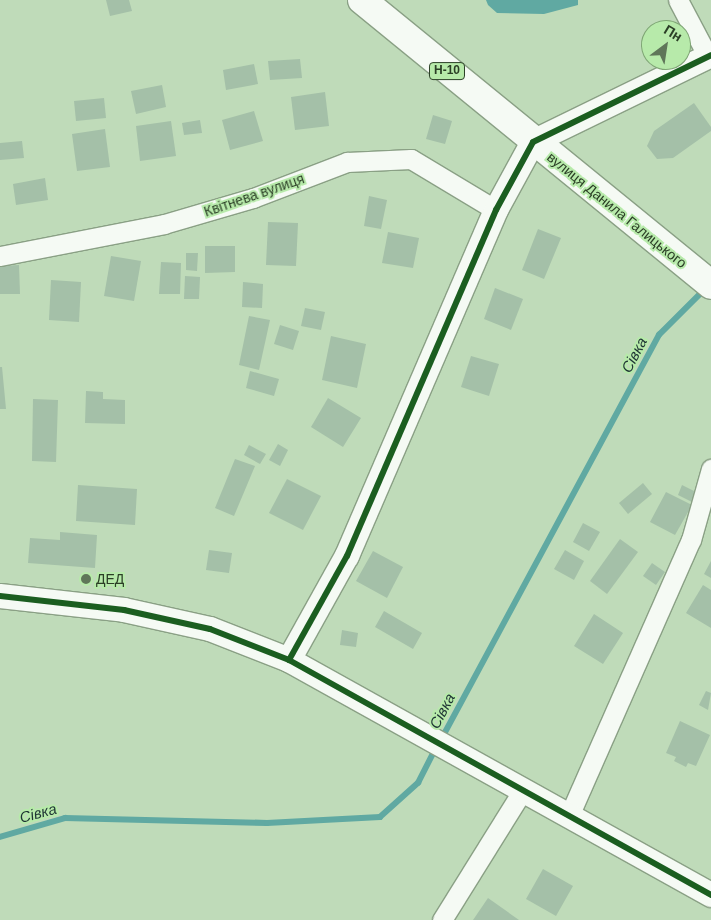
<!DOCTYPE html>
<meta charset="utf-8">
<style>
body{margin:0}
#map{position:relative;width:711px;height:920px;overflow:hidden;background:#bfdbb9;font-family:Arial,sans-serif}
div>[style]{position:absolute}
.water>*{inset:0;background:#60a9a2}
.stream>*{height:5.5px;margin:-2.75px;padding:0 2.75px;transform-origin:2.75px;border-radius:2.75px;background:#60a9a2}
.building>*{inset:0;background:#a4c0a8}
.roads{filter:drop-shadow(1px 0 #8aa085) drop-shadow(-1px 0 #8aa085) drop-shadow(0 1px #8aa085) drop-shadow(0 -1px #8aa085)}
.minor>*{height:19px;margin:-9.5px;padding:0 9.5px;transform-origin:9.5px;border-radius:9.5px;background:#f5faf4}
.tertiary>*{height:24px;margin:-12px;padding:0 12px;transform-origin:12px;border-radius:12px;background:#f5faf4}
.primary>*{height:28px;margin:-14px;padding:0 14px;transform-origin:14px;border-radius:14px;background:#f5faf4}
.cycleway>*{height:6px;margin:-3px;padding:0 3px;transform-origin:3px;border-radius:3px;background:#1b5e20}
.dots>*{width:14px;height:14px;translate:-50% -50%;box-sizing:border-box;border:2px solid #b7eaaa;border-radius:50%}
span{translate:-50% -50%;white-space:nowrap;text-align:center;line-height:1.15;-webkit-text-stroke:4px #b7eaaa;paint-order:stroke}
.shield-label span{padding:1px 4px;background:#b7eaaa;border:1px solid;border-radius:4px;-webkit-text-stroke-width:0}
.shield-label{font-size:12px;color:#2b3f26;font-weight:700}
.street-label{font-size:14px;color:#2b3f26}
.poi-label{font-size:14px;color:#2b3f26}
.left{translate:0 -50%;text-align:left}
.water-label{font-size:15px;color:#1e3434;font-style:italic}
.north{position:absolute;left:641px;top:20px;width:50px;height:50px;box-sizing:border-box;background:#b7eaaa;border:1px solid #7fa675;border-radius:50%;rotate:31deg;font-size:14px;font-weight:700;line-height:20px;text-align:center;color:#2b3f26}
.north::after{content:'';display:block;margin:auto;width:18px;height:22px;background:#5f7659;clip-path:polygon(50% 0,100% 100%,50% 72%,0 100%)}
</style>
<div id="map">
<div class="water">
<i style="clip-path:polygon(486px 0,578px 0,578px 5px,544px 14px,497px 13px,488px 5px)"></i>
</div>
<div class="stream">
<i style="left:442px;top:738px;width:458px;rotate:-61.7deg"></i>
<i style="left:659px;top:335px;width:65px;rotate:-45deg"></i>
<i style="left:0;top:837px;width:68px;rotate:-16.3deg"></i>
<i style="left:65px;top:818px;width:202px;rotate:1.4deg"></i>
<i style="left:267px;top:823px;width:113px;rotate:-3deg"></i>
<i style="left:380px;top:817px;width:51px;rotate:-41.8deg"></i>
<i style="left:418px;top:783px;width:39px;rotate:-63deg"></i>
</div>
<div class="building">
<i style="clip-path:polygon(106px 0,129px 0,132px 11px,110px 16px)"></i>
<i style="clip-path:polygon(300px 59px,302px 78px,270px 80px,268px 61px)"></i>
<i style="clip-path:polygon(254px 64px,258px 84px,226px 90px,223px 70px)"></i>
<i style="clip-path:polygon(162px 85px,166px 107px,136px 114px,131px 91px)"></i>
<i style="clip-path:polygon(325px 92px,329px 126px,295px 130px,291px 97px)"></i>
<i style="clip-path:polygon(104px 98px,106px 118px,76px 121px,74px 101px)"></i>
<i style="clip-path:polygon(694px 103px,711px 127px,711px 131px,673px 158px,657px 159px,647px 146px,654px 131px)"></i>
<i style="clip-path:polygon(254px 111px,263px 141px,230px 150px,222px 120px)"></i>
<i style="clip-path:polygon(433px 115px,452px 121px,445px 144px,426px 139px)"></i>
<i style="clip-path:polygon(200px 120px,202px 133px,184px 135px,182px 123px)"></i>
<i style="clip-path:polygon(171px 121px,176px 156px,140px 161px,136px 126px)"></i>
<i style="clip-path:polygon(105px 129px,110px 167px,77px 171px,72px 134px)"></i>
<i style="clip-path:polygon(22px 141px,24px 158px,0 160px,0 143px)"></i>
<i style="clip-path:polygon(45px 178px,48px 200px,16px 205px,13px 184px)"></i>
<i style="clip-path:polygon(369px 196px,387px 200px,381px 229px,364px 226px)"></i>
<i style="clip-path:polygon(268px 222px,298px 223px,296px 266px,266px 265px)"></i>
<i style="clip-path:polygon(538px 229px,561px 238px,544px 279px,522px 270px)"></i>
<i style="clip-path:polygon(388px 232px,419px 238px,413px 268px,382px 263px)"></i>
<i style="clip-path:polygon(205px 246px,235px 246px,235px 272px,205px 273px)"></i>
<i style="clip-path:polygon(186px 253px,198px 253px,197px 271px,186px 270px)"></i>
<i style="clip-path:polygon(111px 256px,141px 261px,134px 301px,104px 296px)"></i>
<i style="clip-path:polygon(161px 262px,181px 263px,180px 294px,159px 294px)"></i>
<i style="clip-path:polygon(19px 265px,20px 294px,0 294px,0 266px)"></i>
<i style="clip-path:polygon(185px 276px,200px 277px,199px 299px,184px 299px)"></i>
<i style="clip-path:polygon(51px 280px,81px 282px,79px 322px,49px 320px)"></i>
<i style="clip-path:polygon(243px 282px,263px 284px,262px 308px,242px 307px)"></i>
<i style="clip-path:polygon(495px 288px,523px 299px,511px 330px,484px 319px)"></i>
<i style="clip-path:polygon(305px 308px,325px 312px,321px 330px,301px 326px)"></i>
<i style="clip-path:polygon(249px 316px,270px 320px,259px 370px,239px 365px)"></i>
<i style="clip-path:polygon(280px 325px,299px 331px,293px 350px,274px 344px)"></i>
<i style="clip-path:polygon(331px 336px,366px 344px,357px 388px,322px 380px)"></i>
<i style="clip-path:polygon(471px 356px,499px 364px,489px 396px,461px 387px)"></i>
<i style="clip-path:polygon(0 367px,2px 367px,6px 409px,0 409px)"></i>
<i style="clip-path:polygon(250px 371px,279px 379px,274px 396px,246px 388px)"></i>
<i style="clip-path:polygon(86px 391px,103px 392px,103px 399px,125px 400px,125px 424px,85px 423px)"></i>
<i style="clip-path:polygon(328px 398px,361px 418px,343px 447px,311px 427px)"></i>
<i style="clip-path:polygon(33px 399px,58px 400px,56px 462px,32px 461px)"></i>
<i style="clip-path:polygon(278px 444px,288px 450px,280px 466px,269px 460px)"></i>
<i style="clip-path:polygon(249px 445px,266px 454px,260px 464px,244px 455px)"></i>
<i style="clip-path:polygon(235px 459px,255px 466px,234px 516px,215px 508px)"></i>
<i style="clip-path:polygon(287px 479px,321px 496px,303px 530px,269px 513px)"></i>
<i style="clip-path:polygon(643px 483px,652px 494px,628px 514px,619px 503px)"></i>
<i style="clip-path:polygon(78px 485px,137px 489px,135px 525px,76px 521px)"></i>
<i style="clip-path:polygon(682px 485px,698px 493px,694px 503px,678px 495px)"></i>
<i style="clip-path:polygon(666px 492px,692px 505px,675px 535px,650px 522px)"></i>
<i style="clip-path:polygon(583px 523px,600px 532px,589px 551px,573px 542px)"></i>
<i style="clip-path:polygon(60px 532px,97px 535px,95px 568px,28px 563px,30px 538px,60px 540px)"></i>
<i style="clip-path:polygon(620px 539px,638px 552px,607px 594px,590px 581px)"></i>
<i style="clip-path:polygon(209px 550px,232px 553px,229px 573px,206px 570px)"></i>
<i style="clip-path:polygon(565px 550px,584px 561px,574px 580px,554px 569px)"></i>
<i style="clip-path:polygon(373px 551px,403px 567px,387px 598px,356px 581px)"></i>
<i style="clip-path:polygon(711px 561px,711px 578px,704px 574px)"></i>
<i style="clip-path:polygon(652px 563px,665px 572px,656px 585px,643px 576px)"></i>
<i style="clip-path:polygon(82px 575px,90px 576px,89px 583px,80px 582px)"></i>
<i style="clip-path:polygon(703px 585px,711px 590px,711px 628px,686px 613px)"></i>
<i style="clip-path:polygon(384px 611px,422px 633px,413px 649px,375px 627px)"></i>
<i style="clip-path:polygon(594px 614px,623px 633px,603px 664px,574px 646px)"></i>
<i style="clip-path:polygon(342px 630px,358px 633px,356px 647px,340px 645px)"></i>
<i style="clip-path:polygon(706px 691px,711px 693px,708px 710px,699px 705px)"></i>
<i style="clip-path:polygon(680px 721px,710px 735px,696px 766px,688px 763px,686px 767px,674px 761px,676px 757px,666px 753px)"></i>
<i style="clip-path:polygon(543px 869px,573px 886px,556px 916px,526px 899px)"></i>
<i style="clip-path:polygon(488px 898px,519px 920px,473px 920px)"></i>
</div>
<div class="roads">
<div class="minor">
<i style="left:678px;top:0;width:64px;rotate:62.2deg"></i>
<i style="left:0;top:256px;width:167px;rotate:-11deg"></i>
<i style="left:164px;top:224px;width:93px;rotate:-16.3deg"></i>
<i style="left:253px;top:198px;width:101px;rotate:-21deg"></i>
<i style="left:347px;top:162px;width:64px;rotate:-2.7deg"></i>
<i style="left:411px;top:159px;width:99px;rotate:31deg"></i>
<i style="left:569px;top:816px;width:302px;rotate:-66.2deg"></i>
<i style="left:691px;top:540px;width:74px;rotate:-74.3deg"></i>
<i style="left:442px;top:920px;width:153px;rotate:-58.1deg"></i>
</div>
<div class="tertiary">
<i style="left:0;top:596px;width:125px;rotate:6.4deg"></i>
<i style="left:124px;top:610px;width:88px;rotate:12.5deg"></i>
<i style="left:210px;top:629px;width:85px;rotate:21.4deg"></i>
<i style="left:289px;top:660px;width:483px;rotate:29.1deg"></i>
<i style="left:289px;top:660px;width:119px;rotate:-60.9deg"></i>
<i style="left:347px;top:556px;width:377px;rotate:-66.7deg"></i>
<i style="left:496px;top:210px;width:77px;rotate:-61.4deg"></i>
<i style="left:533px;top:142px;width:198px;rotate:-26deg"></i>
</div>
<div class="primary">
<i style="left:362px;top:0;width:451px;rotate:39.2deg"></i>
</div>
</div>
<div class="cycleway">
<i style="left:0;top:596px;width:125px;rotate:6.4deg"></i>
<i style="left:124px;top:610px;width:88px;rotate:12.5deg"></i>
<i style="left:210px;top:629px;width:85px;rotate:21.4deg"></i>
<i style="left:289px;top:660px;width:483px;rotate:29.1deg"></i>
<i style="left:289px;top:660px;width:119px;rotate:-60.9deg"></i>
<i style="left:347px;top:556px;width:377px;rotate:-66.7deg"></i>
<i style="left:496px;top:210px;width:77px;rotate:-61.4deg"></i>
<i style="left:533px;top:142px;width:198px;rotate:-26deg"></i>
</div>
<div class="dots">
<i style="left:86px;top:579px;background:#5f7659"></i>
</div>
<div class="shield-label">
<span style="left:447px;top:71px">Н-10</span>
</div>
<div class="street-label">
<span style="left:254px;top:195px;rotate:-19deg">Квітнева вулиця</span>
<span style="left:617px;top:210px;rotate:39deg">вулиця Данила Галицького</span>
</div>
<div class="poi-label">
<span class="left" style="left:96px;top:579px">ДЕД</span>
</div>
<div class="water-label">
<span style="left:634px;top:355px;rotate:-62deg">Сівка</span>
<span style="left:442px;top:711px;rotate:-62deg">Сівка</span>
<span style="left:38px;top:813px;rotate:-15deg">Сівка</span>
</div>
<div class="north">Пн</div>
</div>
